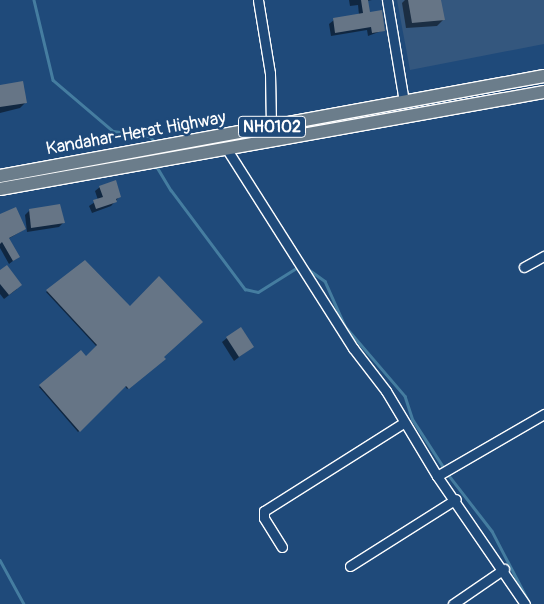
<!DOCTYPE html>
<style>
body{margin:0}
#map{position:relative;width:544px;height:604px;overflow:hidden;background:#1f4a7a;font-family:Pangolin,sans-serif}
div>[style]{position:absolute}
.built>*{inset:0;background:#34577e}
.shadow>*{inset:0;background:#0007}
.stream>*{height:2.5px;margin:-1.25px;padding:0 1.25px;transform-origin:1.25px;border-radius:1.25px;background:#457da0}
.building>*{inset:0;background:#667586}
.roads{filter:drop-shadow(1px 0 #fff) drop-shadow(-1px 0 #fff) drop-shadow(0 1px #fff) drop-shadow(0 -1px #fff)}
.minor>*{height:9px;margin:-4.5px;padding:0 4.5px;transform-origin:4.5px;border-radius:4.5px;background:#1f4a7a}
.highway>*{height:12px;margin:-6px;padding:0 6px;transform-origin:6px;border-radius:6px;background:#6b7d8b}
span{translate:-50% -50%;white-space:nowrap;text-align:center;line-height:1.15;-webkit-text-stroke:5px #1f4a7a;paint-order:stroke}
.shield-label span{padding:1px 4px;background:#1f4a7a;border:1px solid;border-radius:4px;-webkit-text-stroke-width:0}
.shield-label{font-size:16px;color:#fff;font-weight:700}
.street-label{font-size:18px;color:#fff}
</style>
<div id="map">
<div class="built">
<i style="clip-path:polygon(397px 0,544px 0,544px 44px,410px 70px)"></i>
</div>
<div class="shadow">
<i style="clip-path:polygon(349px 0,372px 0,367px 1px,369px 14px,384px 30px,368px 36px,367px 30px,331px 36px,329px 24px,334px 20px,359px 15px,358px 5px,350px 6px)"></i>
<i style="clip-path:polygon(405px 0,440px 0,443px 20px,437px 26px,406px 28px,402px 3px)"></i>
<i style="clip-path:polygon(0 87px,25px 103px,20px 108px,0 113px)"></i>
<i style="clip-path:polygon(100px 187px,120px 196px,111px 206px,92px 213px,89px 206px,98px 200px,95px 191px)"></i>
<i style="clip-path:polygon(30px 210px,64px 222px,59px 227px,27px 232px,25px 215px)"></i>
<i style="clip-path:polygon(0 216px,25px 229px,8px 239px,18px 257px,9px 264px,0 248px)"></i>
<i style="clip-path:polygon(85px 262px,164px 359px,127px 389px,125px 386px,78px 432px,39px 387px,81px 352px,86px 357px,97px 347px,46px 292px)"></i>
<i style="clip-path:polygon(0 272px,17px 289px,4px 299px,0 294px)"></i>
<i style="clip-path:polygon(227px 338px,252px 347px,234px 361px,222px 342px)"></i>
</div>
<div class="stream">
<i style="left:34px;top:0;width:82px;rotate:76.6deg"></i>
<i style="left:53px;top:80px;width:79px;rotate:40.4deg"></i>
<i style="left:113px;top:131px;width:37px;rotate:8deg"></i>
<i style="left:150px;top:136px;width:5px;rotate:53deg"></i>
<i style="left:157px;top:167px;width:27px;rotate:59deg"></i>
<i style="left:171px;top:190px;width:124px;rotate:53.2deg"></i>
<i style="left:245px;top:289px;width:13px;rotate:13deg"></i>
<i style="left:258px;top:292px;width:47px;rotate:-32deg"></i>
<i style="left:307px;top:268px;width:22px;rotate:36deg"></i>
<i style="left:325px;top:281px;width:49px;rotate:66deg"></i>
<i style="left:345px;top:326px;width:92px;rotate:49.4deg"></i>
<i style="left:405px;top:396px;width:25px;rotate:72deg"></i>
<i style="left:413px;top:420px;width:57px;rotate:57.1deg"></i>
<i style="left:447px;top:473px;width:73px;rotate:52.2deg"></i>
<i style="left:492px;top:531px;width:82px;rotate:62.5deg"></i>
<i style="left:0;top:560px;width:50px;rotate:61.4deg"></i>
</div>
<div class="building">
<i style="clip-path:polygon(361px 0,368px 0,370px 12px,382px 10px,385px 31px,372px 33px,371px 27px,335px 33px,333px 18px,363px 13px)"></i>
<i style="clip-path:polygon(408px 0,441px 0,445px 20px,412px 23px)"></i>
<i style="clip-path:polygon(23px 81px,27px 103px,0 107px,0 85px)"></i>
<i style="clip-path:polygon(116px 180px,121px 197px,116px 199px,117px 202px,96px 209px,93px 200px,103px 197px,99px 186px)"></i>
<i style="clip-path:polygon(60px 204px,65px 223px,31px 228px,29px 209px)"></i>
<i style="clip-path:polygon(16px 207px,26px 229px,9px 238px,20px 257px,13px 261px,2px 242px,0 244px,0 214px)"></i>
<i style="clip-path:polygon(85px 260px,130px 306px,159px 276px,203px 322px,164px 357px,166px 359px,129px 389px,126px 386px,80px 432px,39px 385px,81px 350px,86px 356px,97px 345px,46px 290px)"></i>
<i style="clip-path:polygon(7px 265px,22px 285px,9px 295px,0 284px,0 270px)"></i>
<i style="clip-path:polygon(241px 327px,254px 347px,239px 357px,226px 337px)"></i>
</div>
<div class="roads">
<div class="minor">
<i style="left:258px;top:0;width:74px;rotate:80.7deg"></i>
<i style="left:270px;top:73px;width:54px;rotate:88.9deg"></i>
<i style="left:387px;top:0;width:103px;rotate:80.5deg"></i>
<i style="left:226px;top:148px;width:237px;rotate:57.6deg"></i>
<i style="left:353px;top:348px;width:54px;rotate:52.5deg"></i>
<i style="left:386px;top:391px;width:99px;rotate:59deg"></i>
<i style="left:437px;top:476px;width:155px;rotate:55.5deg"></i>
<i style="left:524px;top:267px;width:23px;rotate:-29deg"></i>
<i style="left:437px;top:476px;width:124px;rotate:-30.1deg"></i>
<i style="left:282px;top:547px;width:34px;rotate:-122deg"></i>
<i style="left:264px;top:518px;width:7px;rotate:-90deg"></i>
<i style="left:264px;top:511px;width:165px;rotate:-32.3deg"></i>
<i style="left:350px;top:566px;width:125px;rotate:-32.3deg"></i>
<i style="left:453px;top:604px;width:62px;rotate:-34.5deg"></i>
</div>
<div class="highway">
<i style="left:0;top:176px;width:553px;rotate:-10.42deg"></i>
<i style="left:0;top:189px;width:553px;rotate:-10.11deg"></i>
</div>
</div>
<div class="shield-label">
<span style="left:272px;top:127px">NH0102</span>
</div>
<div class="street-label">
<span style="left:136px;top:134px;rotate:-10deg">Kandahar-Herat Highway</span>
</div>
</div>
